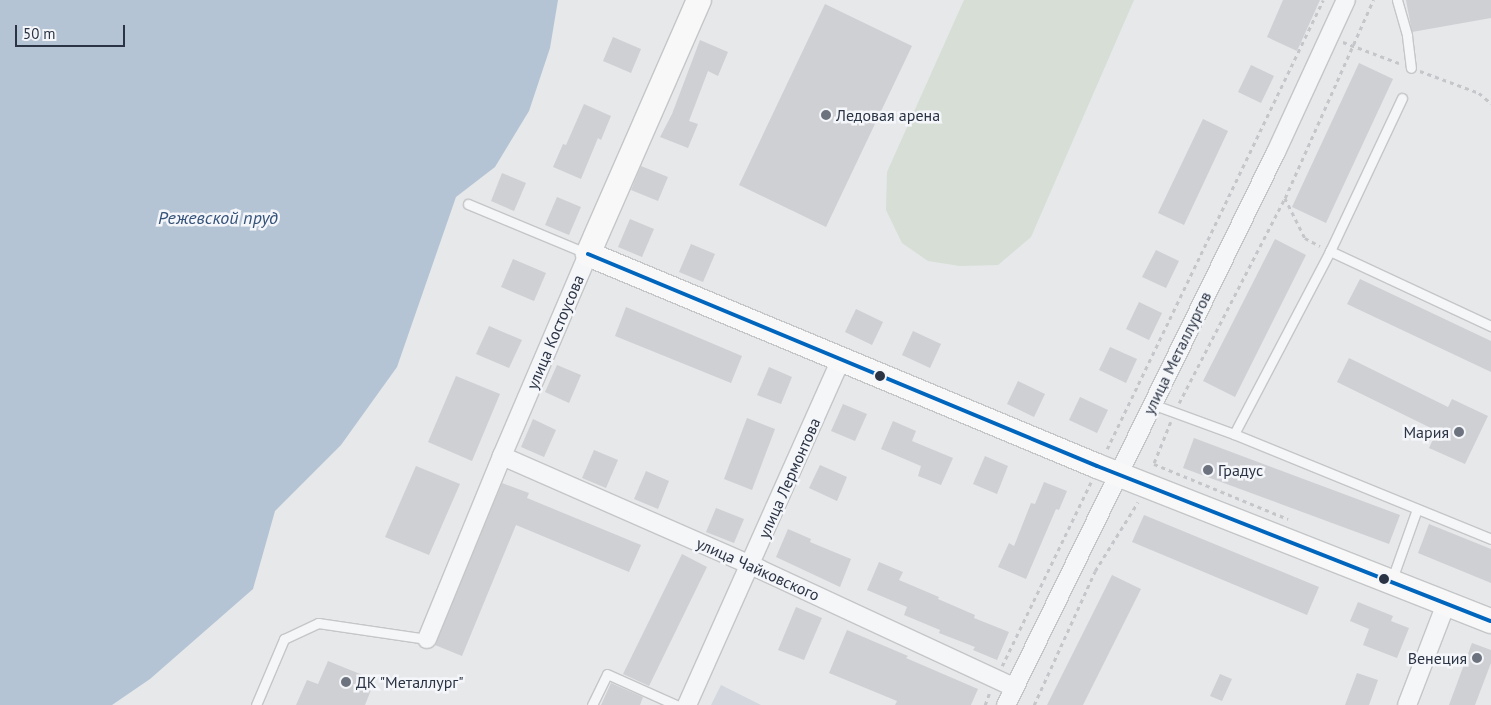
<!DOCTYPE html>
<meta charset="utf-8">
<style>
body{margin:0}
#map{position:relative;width:1491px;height:705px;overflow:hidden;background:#e6e8ea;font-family:"PT Sans",sans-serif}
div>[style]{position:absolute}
.built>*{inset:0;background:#d4d7dd}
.green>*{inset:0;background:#d6ded6}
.water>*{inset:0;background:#b4c4d5}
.building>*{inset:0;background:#ced0d3}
.path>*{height:2.5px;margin-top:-1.25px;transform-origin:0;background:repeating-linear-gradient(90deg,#c5c6ca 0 4px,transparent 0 8px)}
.roads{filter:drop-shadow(1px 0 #c4c6c8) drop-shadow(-1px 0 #c4c6c8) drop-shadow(0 1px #c4c6c8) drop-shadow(0 -1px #c4c6c8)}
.lane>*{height:9px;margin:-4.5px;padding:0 4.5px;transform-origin:4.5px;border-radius:4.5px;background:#f5f6f7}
.street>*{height:18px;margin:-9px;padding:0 9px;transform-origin:9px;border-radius:9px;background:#f5f6f7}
.secondary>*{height:24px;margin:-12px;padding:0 12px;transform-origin:12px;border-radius:12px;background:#f8f8f8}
.bus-1>*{height:4px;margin:-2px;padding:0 2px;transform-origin:2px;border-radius:2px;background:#0065bd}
.dots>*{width:14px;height:14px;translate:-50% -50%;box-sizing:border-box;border:2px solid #f4f6f9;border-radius:50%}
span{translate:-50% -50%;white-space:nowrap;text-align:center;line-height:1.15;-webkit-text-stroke:5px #f4f6f9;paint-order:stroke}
.poi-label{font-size:16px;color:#2b3445}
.left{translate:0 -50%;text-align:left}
.right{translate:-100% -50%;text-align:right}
.street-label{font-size:16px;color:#2b3445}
.water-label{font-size:18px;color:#34527a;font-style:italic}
.scale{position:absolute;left:15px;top:25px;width:110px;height:22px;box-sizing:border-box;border:2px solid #2b3445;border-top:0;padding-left:6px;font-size:15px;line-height:18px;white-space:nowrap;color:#2b3445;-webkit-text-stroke:4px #f4f6f9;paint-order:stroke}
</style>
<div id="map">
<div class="built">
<i style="clip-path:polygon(721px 685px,761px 705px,711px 705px)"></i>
</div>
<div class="green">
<i style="clip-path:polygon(964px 0,1134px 0,1031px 237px,998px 265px,960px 266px,928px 261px,902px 243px,886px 210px,887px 172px)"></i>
</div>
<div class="water">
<i style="clip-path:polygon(0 0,558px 0,550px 48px,529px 111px,495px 167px,456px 197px,397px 367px,341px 445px,275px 511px,253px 589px,150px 679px,112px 705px,0 705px)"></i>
</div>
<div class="building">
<i style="clip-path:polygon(1283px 0,1320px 0,1297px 51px,1267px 37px)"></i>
<i style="clip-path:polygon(1406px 0,1491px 0,1491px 18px,1412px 32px)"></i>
<i style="clip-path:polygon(825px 4px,912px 46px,826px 227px,739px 185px)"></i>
<i style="clip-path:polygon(613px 37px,641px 49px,631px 73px,603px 61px)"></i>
<i style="clip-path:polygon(700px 40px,728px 52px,718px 76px,708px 71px,689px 121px,698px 124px,688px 148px,660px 137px,672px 114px)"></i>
<i style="clip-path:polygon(1359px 63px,1393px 79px,1326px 223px,1292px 207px)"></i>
<i style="clip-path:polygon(1251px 65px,1274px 76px,1261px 103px,1238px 92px)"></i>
<i style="clip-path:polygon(584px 104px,611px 116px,601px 140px,598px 138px,581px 179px,553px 167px,563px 144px,566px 145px)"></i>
<i style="clip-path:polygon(1203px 119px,1228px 131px,1184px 225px,1158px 213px)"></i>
<i style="clip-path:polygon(641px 166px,668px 177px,658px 201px,631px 190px)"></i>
<i style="clip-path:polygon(502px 173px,526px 183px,514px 211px,491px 201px)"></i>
<i style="clip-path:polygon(557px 197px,581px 207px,569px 235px,545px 225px)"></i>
<i style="clip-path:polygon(630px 219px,654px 229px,642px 257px,618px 247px)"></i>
<i style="clip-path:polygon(1275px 239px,1306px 255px,1235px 397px,1203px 381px)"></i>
<i style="clip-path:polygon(691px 244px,715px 254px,703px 282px,679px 272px)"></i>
<i style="clip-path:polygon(1156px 250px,1179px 261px,1166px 288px,1142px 277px)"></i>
<i style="clip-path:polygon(513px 259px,546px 273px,534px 301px,501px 287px)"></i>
<i style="clip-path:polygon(1360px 279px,1491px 341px,1491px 372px,1347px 304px)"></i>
<i style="clip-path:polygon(1139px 302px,1162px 313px,1149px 340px,1126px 329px)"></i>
<i style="clip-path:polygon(626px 307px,742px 356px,731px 383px,615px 336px)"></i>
<i style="clip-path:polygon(856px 309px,883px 322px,872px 345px,845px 332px)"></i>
<i style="clip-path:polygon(489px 326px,522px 340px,509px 368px,476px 354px)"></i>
<i style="clip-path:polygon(913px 331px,941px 344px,930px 368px,902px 355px)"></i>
<i style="clip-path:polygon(1110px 347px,1137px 359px,1126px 383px,1099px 370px)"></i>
<i style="clip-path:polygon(1349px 358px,1448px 407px,1452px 399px,1488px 416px,1465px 464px,1429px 448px,1437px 431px,1337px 382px)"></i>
<i style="clip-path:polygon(557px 365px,581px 375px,569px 403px,545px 392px)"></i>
<i style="clip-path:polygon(769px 367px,792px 377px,781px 404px,757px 395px)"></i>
<i style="clip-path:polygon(456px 376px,500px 394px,472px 461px,428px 442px)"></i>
<i style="clip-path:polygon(1018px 381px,1045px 394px,1034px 417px,1007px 404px)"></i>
<i style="clip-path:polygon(1080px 397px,1108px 410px,1097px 433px,1069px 420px)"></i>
<i style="clip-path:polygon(843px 404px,867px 414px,855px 441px,831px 431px)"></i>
<i style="clip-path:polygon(747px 418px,775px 429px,752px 490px,724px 479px)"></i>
<i style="clip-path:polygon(533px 419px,556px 430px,544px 457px,521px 447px)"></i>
<i style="clip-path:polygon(893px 421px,916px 431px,912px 441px,953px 458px,941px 485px,918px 476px,921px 466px,881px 449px)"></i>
<i style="clip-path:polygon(1194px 438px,1400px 515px,1389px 544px,1183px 468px)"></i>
<i style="clip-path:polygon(594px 450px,618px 460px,606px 488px,582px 478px)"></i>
<i style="clip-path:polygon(985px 456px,1008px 466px,997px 494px,973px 484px)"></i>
<i style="clip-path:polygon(820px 465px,847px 477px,837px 501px,809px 488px)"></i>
<i style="clip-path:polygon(416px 466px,460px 484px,429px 555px,385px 537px)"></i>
<i style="clip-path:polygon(646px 471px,669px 481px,658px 509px,634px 499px)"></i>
<i style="clip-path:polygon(1044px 482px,1067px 491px,1059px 510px,1056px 509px,1026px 579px,998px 567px,1009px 543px,1014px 546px,1031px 503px,1035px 504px)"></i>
<i style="clip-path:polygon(502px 483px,529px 493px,527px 498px,641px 545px,629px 572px,516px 525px,462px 656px,435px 645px)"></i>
<i style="clip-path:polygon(716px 508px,744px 519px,734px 543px,706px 532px)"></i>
<i style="clip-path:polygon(1144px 515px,1319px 587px,1307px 615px,1132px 542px)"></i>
<i style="clip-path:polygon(1429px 524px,1491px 549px,1491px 583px,1418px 553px)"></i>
<i style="clip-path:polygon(788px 529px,811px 539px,810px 542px,851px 559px,840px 587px,776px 557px)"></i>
<i style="clip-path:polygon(682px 554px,707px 567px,649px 686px,623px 674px)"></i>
<i style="clip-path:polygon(879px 562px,903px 572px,899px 580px,939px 597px,938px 599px,975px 615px,974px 618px,1009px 632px,997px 660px,973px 650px,975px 647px,939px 633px,940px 630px,904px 615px,907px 607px,867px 590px)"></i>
<i style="clip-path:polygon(1112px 575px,1141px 589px,1083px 705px,1047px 705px)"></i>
<i style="clip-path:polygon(1358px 602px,1393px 616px,1391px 621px,1409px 628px,1397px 658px,1363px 645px,1369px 629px,1350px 621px)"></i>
<i style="clip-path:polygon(796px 607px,822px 618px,804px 660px,778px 650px)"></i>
<i style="clip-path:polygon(847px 630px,908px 656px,906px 658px,978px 689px,971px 705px,895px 705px,897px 701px,829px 673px)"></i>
<i style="clip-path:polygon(1472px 643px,1491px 650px,1491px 663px,1475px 705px,1449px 705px)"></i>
<i style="clip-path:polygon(328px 661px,375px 680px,365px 705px,296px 705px,307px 680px,318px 684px)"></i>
<i style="clip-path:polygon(1357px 673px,1378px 680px,1369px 705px,1345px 705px)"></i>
<i style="clip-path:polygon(1220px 674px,1232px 679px,1222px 701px,1210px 696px)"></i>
<i style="clip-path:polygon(611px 683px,643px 697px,640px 705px,601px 705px)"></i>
</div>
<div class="path">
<i style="left:1343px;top:42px;width:60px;rotate:20.6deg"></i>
<i style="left:1420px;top:71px;width:63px;rotate:20.4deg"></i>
<i style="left:1479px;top:93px;width:16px;rotate:40deg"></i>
<i style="left:1285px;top:198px;width:45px;rotate:63.4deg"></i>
<i style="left:1305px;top:238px;width:17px;rotate:28deg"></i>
<i style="left:1179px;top:403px;width:231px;rotate:-62.7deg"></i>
<i style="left:1285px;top:198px;width:217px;rotate:-66deg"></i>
<i style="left:1171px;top:422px;width:45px;rotate:112deg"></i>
<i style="left:1154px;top:464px;width:145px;rotate:22.3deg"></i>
<i style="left:1107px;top:449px;width:498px;rotate:-64.3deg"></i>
<i style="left:1002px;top:666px;width:204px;rotate:-64.2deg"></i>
<i style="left:985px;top:705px;width:12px;rotate:-70deg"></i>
<i style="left:1034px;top:705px;width:147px;rotate:-65.5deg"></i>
<i style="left:1095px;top:571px;width:81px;rotate:-58.1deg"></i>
</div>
<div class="roads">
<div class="lane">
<i style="left:1397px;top:0;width:37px;rotate:74deg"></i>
<i style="left:1407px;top:36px;width:32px;rotate:83deg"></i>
<i style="left:468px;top:204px;width:130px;rotate:22.6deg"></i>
<i style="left:1330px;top:251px;width:178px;rotate:25deg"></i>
<i style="left:1152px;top:404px;width:87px;rotate:20.1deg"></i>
<i style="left:1234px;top:434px;width:207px;rotate:-62.3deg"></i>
<i style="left:1330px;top:251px;width:169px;rotate:-64.8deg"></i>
<i style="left:1234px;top:434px;width:278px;rotate:22.2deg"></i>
<i style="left:1391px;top:582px;width:77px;rotate:-70.4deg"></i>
<i style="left:256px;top:705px;width:72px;rotate:-67deg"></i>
<i style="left:284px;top:639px;width:38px;rotate:-25deg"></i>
<i style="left:318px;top:623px;width:110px;rotate:8.4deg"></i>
<i style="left:592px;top:705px;width:34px;rotate:-64deg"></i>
<i style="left:607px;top:674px;width:76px;rotate:24.2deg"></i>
</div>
<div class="street">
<i style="left:502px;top:456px;width:281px;rotate:23.7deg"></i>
<i style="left:759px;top:569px;width:280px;rotate:24.9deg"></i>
<i style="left:427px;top:639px;width:198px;rotate:-67.7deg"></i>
<i style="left:502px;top:456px;width:220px;rotate:-66.9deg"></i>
<i style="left:687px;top:705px;width:379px;rotate:-66deg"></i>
<i style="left:1006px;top:705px;width:615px;rotate:-63.98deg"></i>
<i style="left:1276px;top:152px;width:167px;rotate:-65.3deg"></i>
<i style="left:1407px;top:705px;width:108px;rotate:-68.9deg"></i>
</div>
<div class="secondary">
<i style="left:699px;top:0;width:277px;rotate:113.6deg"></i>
<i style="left:588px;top:254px;width:551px;rotate:22.61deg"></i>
<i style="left:1097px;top:466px;width:423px;rotate:21.5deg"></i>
</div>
</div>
<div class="bus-1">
<i style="left:588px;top:254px;width:551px;rotate:22.61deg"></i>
<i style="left:1097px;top:466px;width:423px;rotate:21.5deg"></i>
</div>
<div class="dots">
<i style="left:826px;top:115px;background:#6c737f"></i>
<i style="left:880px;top:376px;background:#2b3445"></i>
<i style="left:1459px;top:432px;background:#6c737f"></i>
<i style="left:1208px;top:470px;background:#6c737f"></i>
<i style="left:1384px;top:579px;background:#2b3445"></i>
<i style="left:1477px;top:658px;background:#6c737f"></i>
<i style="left:346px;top:682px;background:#6c737f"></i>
</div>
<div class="poi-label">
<span class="left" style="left:836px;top:115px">Ледовая арена</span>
<span class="right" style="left:1449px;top:432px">Мария</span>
<span class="left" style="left:1218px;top:470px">Градус</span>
<span class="right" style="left:1467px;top:658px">Венеция</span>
<span class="left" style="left:356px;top:682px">ДК "Металлург"</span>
</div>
<div class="street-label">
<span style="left:555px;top:332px;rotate:-67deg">улица Костоусова</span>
<span style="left:1177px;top:353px;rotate:-64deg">улица Металлургов</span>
<span style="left:789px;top:478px;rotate:-66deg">улица Лермонтова</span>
<span style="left:758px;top:569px;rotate:24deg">улица Чайковского</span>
</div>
<div class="water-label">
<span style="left:218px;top:218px">Режевской пруд</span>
</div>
<div class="scale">50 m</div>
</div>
